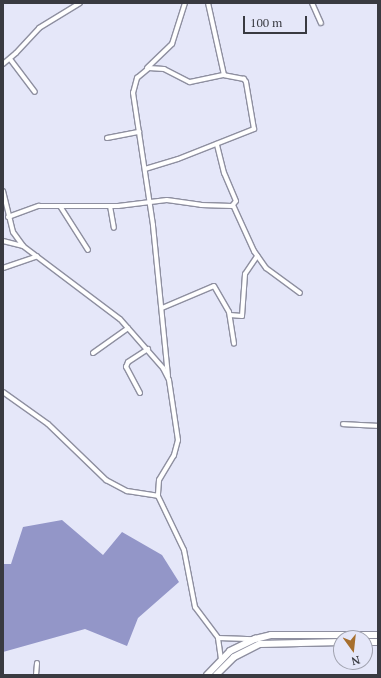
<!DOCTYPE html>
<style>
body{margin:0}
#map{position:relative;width:381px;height:678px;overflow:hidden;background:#e5e7f9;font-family:"PT Serif",serif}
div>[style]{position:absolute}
.water>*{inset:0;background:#9396c8}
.roads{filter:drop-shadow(1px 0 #8e8fa0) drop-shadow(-1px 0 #8e8fa0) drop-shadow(0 1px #8e8fa0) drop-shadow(0 -1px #8e8fa0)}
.street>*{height:4px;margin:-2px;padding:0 2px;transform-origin:2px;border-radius:2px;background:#fff}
.secondary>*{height:6px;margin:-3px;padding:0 3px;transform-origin:3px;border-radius:3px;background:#fff}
span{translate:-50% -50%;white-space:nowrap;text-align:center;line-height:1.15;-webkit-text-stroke:3px #e5e7f9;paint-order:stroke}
.frame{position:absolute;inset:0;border:4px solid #393a41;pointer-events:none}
.north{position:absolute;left:333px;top:630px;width:40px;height:40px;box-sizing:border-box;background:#e5e7f9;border:1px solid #a0a2af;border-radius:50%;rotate:165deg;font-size:11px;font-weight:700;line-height:16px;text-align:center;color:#393a41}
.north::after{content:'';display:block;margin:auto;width:14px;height:18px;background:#a76f2d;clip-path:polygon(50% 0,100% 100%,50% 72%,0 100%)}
.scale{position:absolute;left:243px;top:16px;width:64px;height:18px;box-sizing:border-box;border:2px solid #393a41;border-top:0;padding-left:5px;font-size:12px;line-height:14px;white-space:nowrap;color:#393a41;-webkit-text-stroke:3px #e5e7f9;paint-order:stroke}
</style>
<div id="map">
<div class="water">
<i style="clip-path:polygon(62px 520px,103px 555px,122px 532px,162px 555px,179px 582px,138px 618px,127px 646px,85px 629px,3px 652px,3px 564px,11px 564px,23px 527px)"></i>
</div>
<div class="roads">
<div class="street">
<i style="left:312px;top:3px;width:22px;rotate:66deg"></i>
<i style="left:10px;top:59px;width:41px;rotate:52.9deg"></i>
<i style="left:3px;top:64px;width:17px;rotate:-40deg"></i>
<i style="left:16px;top:53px;width:34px;rotate:-47deg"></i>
<i style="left:39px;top:28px;width:48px;rotate:-31.4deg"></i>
<i style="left:147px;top:68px;width:35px;rotate:-44deg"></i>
<i style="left:172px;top:44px;width:43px;rotate:-72.4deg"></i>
<i style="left:107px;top:138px;width:33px;rotate:-11deg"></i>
<i style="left:145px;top:169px;width:34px;rotate:-17deg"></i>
<i style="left:178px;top:159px;width:82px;rotate:-21.5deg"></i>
<i style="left:254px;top:129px;width:48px;rotate:-99.7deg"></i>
<i style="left:246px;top:82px;width:4px;rotate:-124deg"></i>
<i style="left:244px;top:79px;width:20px;rotate:-169deg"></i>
<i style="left:3px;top:191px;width:42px;rotate:76.3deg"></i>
<i style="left:13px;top:232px;width:17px;rotate:54deg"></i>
<i style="left:23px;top:246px;width:121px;rotate:37deg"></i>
<i style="left:120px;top:319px;width:65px;rotate:48.7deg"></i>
<i style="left:163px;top:368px;width:13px;rotate:63deg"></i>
<i style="left:169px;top:380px;width:61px;rotate:81.5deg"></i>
<i style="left:178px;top:440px;width:16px;rotate:105deg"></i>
<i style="left:174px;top:455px;width:29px;rotate:121deg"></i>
<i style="left:159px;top:480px;width:16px;rotate:94deg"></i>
<i style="left:158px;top:496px;width:60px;rotate:64.3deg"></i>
<i style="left:184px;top:550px;width:58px;rotate:79.1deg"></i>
<i style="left:195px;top:607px;width:39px;rotate:53deg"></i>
<i style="left:218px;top:638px;width:21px;rotate:82deg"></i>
<i style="left:233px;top:205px;width:51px;rotate:65.5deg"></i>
<i style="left:254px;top:251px;width:21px;rotate:55deg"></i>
<i style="left:266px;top:268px;width:42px;rotate:36.3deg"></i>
<i style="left:60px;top:206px;width:52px;rotate:57.5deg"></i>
<i style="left:110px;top:206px;width:22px;rotate:80deg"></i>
<i style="left:8px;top:217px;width:33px;rotate:-20deg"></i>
<i style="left:39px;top:206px;width:79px"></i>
<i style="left:118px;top:206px;width:49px;rotate:-7deg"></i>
<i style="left:167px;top:200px;width:34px;rotate:8deg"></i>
<i style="left:201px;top:205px;width:31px;rotate:2deg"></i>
<i style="left:232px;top:206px;width:6px;rotate:-51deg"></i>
<i style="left:236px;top:201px;width:30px;rotate:-113deg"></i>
<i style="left:224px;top:173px;width:30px;rotate:-104deg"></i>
<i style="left:3px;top:241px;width:21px;rotate:14deg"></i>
<i style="left:3px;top:268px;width:36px;rotate:-19deg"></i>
<i style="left:162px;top:308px;width:56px;rotate:-22.9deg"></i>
<i style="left:214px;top:286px;width:30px;rotate:60deg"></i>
<i style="left:229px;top:312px;width:32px;rotate:81deg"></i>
<i style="left:230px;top:315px;width:12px;rotate:5deg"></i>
<i style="left:242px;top:316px;width:42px;rotate:-85.9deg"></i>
<i style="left:245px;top:274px;width:22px;rotate:-56deg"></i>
<i style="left:93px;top:353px;width:43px;rotate:-35.5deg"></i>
<i style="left:168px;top:376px;width:152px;rotate:-95.7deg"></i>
<i style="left:153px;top:225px;width:134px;rotate:-98.6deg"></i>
<i style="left:133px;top:93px;width:16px;rotate:-75deg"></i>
<i style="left:137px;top:78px;width:16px;rotate:-40deg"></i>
<i style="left:149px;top:68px;width:15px;rotate:4deg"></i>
<i style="left:164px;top:69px;width:29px;rotate:27deg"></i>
<i style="left:190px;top:82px;width:35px;rotate:-12deg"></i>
<i style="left:224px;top:75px;width:74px;rotate:-102.5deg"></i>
<i style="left:3px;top:392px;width:55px;rotate:35.4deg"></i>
<i style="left:48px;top:424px;width:81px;rotate:44deg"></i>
<i style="left:106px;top:480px;width:24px;rotate:28deg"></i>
<i style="left:127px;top:491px;width:31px;rotate:9deg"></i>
<i style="left:140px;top:393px;width:30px;rotate:-118deg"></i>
<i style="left:126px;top:367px;width:5px;rotate:-68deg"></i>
<i style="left:128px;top:362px;width:24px;rotate:-33deg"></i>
<i style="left:343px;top:424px;width:35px;rotate:3deg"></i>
<i style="left:218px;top:638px;width:36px;rotate:2deg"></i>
<i style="left:36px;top:675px;width:12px;rotate:-85deg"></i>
</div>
<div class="secondary">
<i style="left:365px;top:642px;width:13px"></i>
<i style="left:207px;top:675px;width:33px;rotate:-46deg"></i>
<i style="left:230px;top:651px;width:28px;rotate:-26deg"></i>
<i style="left:255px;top:639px;width:16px;rotate:-14deg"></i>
<i style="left:271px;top:635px;width:107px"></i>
<i style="left:216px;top:675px;width:25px;rotate:-45deg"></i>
<i style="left:234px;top:657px;width:29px;rotate:-27deg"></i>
<i style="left:260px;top:644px;width:81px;rotate:-1.4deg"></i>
</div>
</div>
<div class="frame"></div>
<div class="north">N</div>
<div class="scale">100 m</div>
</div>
